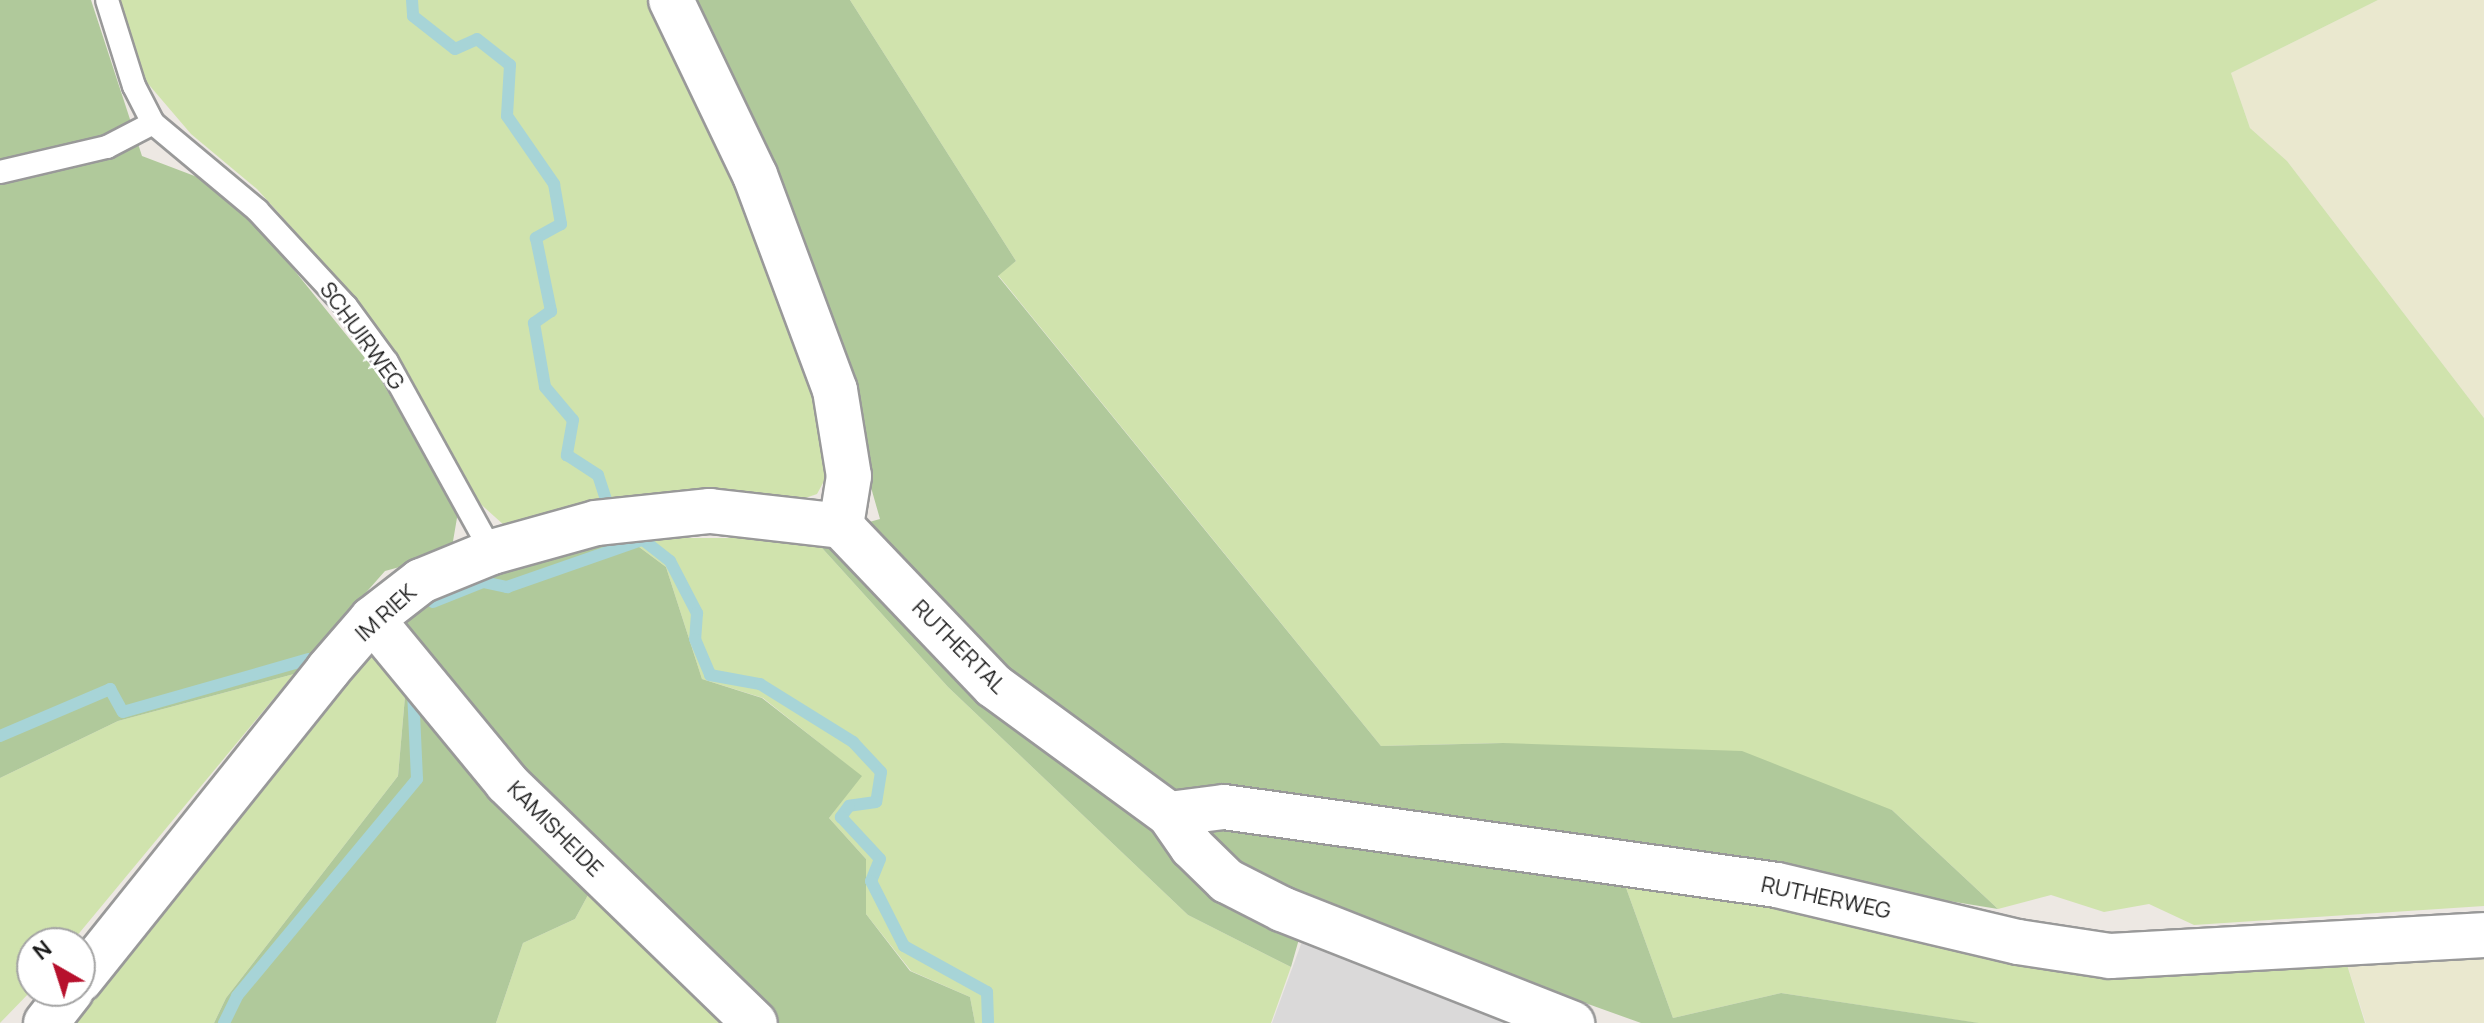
<!DOCTYPE html>
<style>
body{margin:0}
#map{position:relative;width:2484px;height:1023px;overflow:hidden;background:#ede8e3;font-family:Manrope,sans-serif}
div>[style]{position:absolute}
.residential>*{inset:0;background:#dad9d9}
.farmland>*{inset:0;background:#eae8cf}
.grass>*{inset:0;background:#d0e3ad}
.forest>*{inset:0;background:#b0c99b}
.stream>*{height:12px;margin:-6px;padding:0 6px;transform-origin:6px;border-radius:6px;background:#a7d4d7}
.roads{filter:drop-shadow(2px 0 #999) drop-shadow(-2px 0 #999) drop-shadow(0 2px #999) drop-shadow(0 -2px #999)}
.service>*{height:22px;margin:-11px;padding:0 11px;transform-origin:11px;border-radius:11px;background:#fff}
.minor>*{height:44px;margin:-22px;padding:0 22px;transform-origin:22px;border-radius:22px;background:#fff}
span{translate:-50% -50%;white-space:nowrap;text-align:center;line-height:1.15;-webkit-text-stroke:6px #fff;paint-order:stroke}
.street-label{font-size:22px;color:#1c1c1c}
.north{position:absolute;left:16px;top:927px;width:80px;height:80px;box-sizing:border-box;background:#fff;border:2px solid #a4a4a4;border-radius:50%;rotate:321deg;font-size:22px;font-weight:700;line-height:32px;text-align:center;color:#1c1c1c}
.north::after{content:'';display:block;margin:auto;width:28px;height:36px;background:#b7112d;clip-path:polygon(50% 0,100% 100%,50% 72%,0 100%)}
</style>
<div id="map">
<div class="residential">
<i style="clip-path:polygon(1304px 936px,1555px 1023px,1272px 1023px)"></i>
</div>
<div class="farmland">
<i style="clip-path:polygon(2378px 0,2484px 0,2484px 418px,2287px 161px,2250px 128px,2231px 73px)"></i>
<i style="clip-path:polygon(2484px 944px,2484px 1023px,2366px 1023px,2344px 955px)"></i>
</div>
<div class="grass">
<i style="clip-path:polygon(119px 0,649px 0,745px 185px,836px 459px,817px 494px,785px 505px,514px 534px,475px 499px,400px 363px,357px 300px,257px 189px,191px 134px,144px 79px)"></i>
<i style="clip-path:polygon(850px 0,2378px 0,2231px 73px,2250px 128px,2287px 161px,2484px 418px,2484px 906px,2194px 925px,2149px 904px,2104px 912px,2051px 895px,1998px 909px,1892px 810px,1503px 743px,1381px 746px,998px 275px,1016px 261px)"></i>
<i style="clip-path:polygon(627px 538px,813px 538px,948px 687px,1188px 915px,1291px 967px,1271px 1023px,975px 1023px,970px 997px,911px 971px,866px 914px,866px 859px,829px 818px,861px 776px,763px 698px,702px 679px,666px 567px)"></i>
<i style="clip-path:polygon(380px 648px,407px 674px,398px 776px,226px 998px,214px 1023px,57px 1023px,355px 659px)"></i>
<i style="clip-path:polygon(294px 674px,71px 943px,32px 943px,32px 990px,0 1023px,0 778px,118px 721px)"></i>
<i style="clip-path:polygon(594px 884px,735px 1023px,496px 1023px,523px 943px,575px 919px)"></i>
<i style="clip-path:polygon(1625px 885px,1764px 898px,2023px 959px,2344px 955px,2365px 1023px,1977px 1023px,1781px 993px,1673px 1018px)"></i>
</div>
<div class="forest">
<i style="clip-path:polygon(0 0,91px 0,142px 156px,213px 183px,282px 255px,377px 373px,458px 512px,451px 553px,385px 571px,294px 674px,118px 721px,0 778px)"></i>
<i style="clip-path:polygon(651px 0,850px 0,1016px 261px,998px 276px,1381px 746px,1503px 743px,1742px 751px,1892px 810px,1998px 909px,1783px 874px,1625px 885px,1673px 1018px,1781px 993px,1979px 1023px,1641px 1023px,1309px 904px,1291px 967px,1188px 915px,948px 687px,813px 538px,880px 519px,829px 340px)"></i>
<i style="clip-path:polygon(627px 538px,666px 567px,702px 679px,762px 698px,862px 776px,829px 818px,866px 859px,866px 914px,910px 971px,970px 997px,975px 1023px,777px 1023px,744px 990px,594px 884px,575px 919px,523px 943px,496px 1023px,214px 1023px,226px 998px,398px 776px,407px 674px,405px 614px,453px 584px,562px 550px)"></i>
</div>
<div class="stream">
<i style="left:412px;top:0;width:16px;rotate:86deg"></i>
<i style="left:413px;top:16px;width:53px;rotate:38.2deg"></i>
<i style="left:455px;top:49px;width:24px;rotate:-24deg"></i>
<i style="left:477px;top:39px;width:42px;rotate:38.2deg"></i>
<i style="left:510px;top:65px;width:51px;rotate:93.4deg"></i>
<i style="left:507px;top:116px;width:83px;rotate:55.3deg"></i>
<i style="left:554px;top:184px;width:41px;rotate:80.1deg"></i>
<i style="left:561px;top:224px;width:29px;rotate:151deg"></i>
<i style="left:536px;top:238px;width:75px;rotate:78.4deg"></i>
<i style="left:551px;top:311px;width:21px;rotate:145deg"></i>
<i style="left:534px;top:323px;width:65px;rotate:80.2deg"></i>
<i style="left:545px;top:387px;width:43px;rotate:49.7deg"></i>
<i style="left:573px;top:420px;width:36px;rotate:100deg"></i>
<i style="left:567px;top:455px;width:37px;rotate:33deg"></i>
<i style="left:598px;top:475px;width:32px;rotate:72deg"></i>
<i style="left:633px;top:532px;width:47px;rotate:38.1deg"></i>
<i style="left:670px;top:561px;width:59px;rotate:62.6deg"></i>
<i style="left:697px;top:613px;width:26px;rotate:94deg"></i>
<i style="left:695px;top:639px;width:39px;rotate:67deg"></i>
<i style="left:710px;top:675px;width:51px;rotate:10.2deg"></i>
<i style="left:760px;top:684px;width:110px;rotate:31.9deg"></i>
<i style="left:853px;top:742px;width:41px;rotate:47deg"></i>
<i style="left:881px;top:772px;width:30px;rotate:99deg"></i>
<i style="left:876px;top:802px;width:27px;rotate:172deg"></i>
<i style="left:849px;top:806px;width:14px;rotate:126deg"></i>
<i style="left:841px;top:817px;width:57px;rotate:47.1deg"></i>
<i style="left:880px;top:859px;width:24px;rotate:112deg"></i>
<i style="left:871px;top:881px;width:73px;rotate:63.1deg"></i>
<i style="left:904px;top:946px;width:95px;rotate:29deg"></i>
<i style="left:987px;top:992px;width:31px;rotate:88deg"></i>
<i style="left:433px;top:602px;width:54px;rotate:-21.8deg"></i>
<i style="left:483px;top:582px;width:25px;rotate:12deg"></i>
<i style="left:507px;top:587px;width:140px;rotate:-19.2deg"></i>
<i style="left:0;top:736px;width:120px;rotate:-23.1deg"></i>
<i style="left:110px;top:689px;width:26px;rotate:61deg"></i>
<i style="left:123px;top:712px;width:193px;rotate:-15.9deg"></i>
<i style="left:224px;top:1023px;width:30px;rotate:-64deg"></i>
<i style="left:237px;top:996px;width:282px;rotate:-50.3deg"></i>
<i style="left:417px;top:779px;width:89px;rotate:-92.6deg"></i>
</div>
<div class="roads">
<div class="service">
<i style="left:107px;top:0;width:90px;rotate:72.6deg"></i>
<i style="left:134px;top:86px;width:42px;rotate:62.8deg"></i>
<i style="left:153px;top:123px;width:136px;rotate:39.9deg"></i>
<i style="left:257px;top:210px;width:131px;rotate:47.2deg"></i>
<i style="left:346px;top:306px;width:69px;rotate:53.8deg"></i>
<i style="left:387px;top:362px;width:217px;rotate:61.1deg"></i>
<i style="left:0;top:172px;width:110px;rotate:-13.2deg"></i>
<i style="left:107px;top:147px;width:52px;rotate:-27.6deg"></i>
</div>
<div class="minor">
<i style="left:671px;top:0;width:194px;rotate:64.4deg"></i>
<i style="left:755px;top:175px;width:229px;rotate:69.6deg"></i>
<i style="left:835px;top:390px;width:87px;rotate:80.8deg"></i>
<i style="left:849px;top:476px;width:51px;rotate:99.1deg"></i>
<i style="left:841px;top:526px;width:221px;rotate:46.3deg"></i>
<i style="left:994px;top:686px;width:217px;rotate:36.2deg"></i>
<i style="left:1169px;top:814px;width:40px;rotate:55.1deg"></i>
<i style="left:1192px;top:847px;width:49px;rotate:44.2deg"></i>
<i style="left:1227px;top:881px;width:62px;rotate:27deg"></i>
<i style="left:1282px;top:909px;width:312px;rotate:21.5deg"></i>
<i style="left:372px;top:619px;width:212px;rotate:50.5deg"></i>
<i style="left:507px;top:783px;width:345px;rotate:44.1deg"></i>
<i style="left:1169px;top:814px;width:55px;rotate:-7.3deg"></i>
<i style="left:1224px;top:807px;width:558px;rotate:8.03deg"></i>
<i style="left:1777px;top:885px;width:248px;rotate:13.3deg"></i>
<i style="left:2018px;top:942px;width:93px;rotate:8.7deg"></i>
<i style="left:2110px;top:956px;width:375px;rotate:-3.2deg"></i>
<i style="left:80px;top:980px;width:397px;rotate:-51.3deg"></i>
<i style="left:328px;top:670px;width:67px;rotate:-49.2deg"></i>
<i style="left:372px;top:619px;width:62px;rotate:-37.8deg"></i>
<i style="left:421px;top:581px;width:77px;rotate:-22.2deg"></i>
<i style="left:492px;top:552px;width:108px;rotate:-15.6deg"></i>
<i style="left:596px;top:523px;width:115px;rotate:-6deg"></i>
<i style="left:710px;top:511px;width:132px;rotate:6.5deg"></i>
<i style="left:46px;top:1023px;width:41px;rotate:-52deg"></i>
</div>
</div>
<div class="street-label">
<span style="left:362px;top:336px;rotate:54deg">SCHUIRWEG</span>
<span style="left:386px;top:613px;rotate:-42deg">IM RIEK</span>
<span style="left:959px;top:647px;rotate:45deg">RUTHERTAL</span>
<span style="left:555px;top:829px;rotate:45deg">KAMISHEIDE</span>
<span style="left:1826px;top:898px;rotate:12deg">RUTHERWEG</span>
</div>
<div class="north">N</div>
</div>
